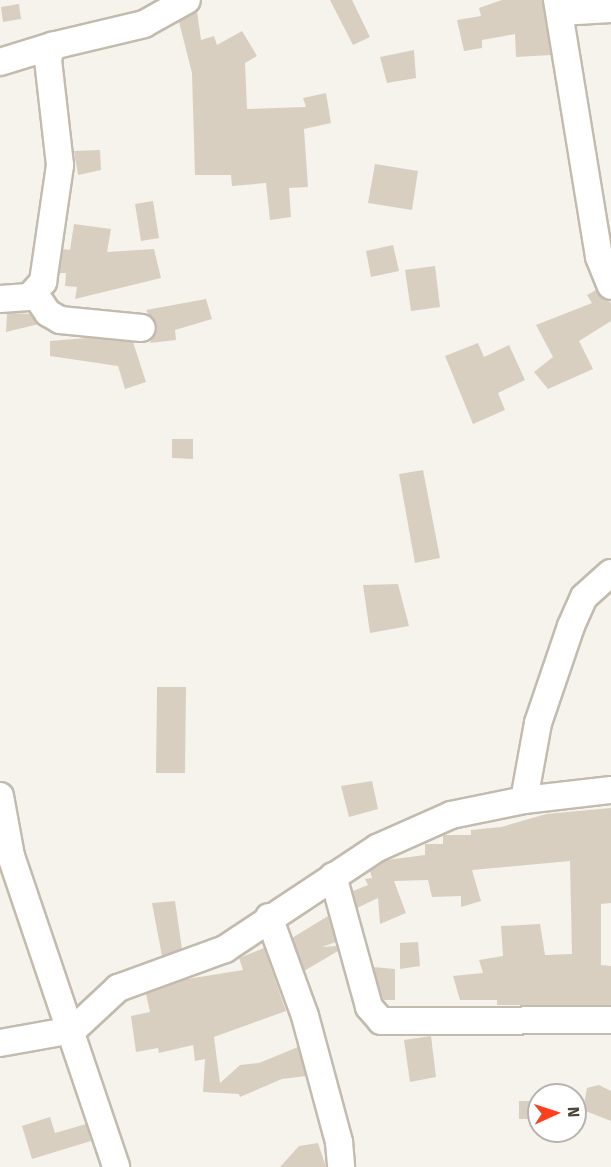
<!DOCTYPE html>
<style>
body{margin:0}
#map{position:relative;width:611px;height:1167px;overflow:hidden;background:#f6f3ec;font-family:"Fira Sans",sans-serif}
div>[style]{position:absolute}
.building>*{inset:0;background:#d8cfc1}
.roads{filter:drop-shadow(2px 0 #c2bbae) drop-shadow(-2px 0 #c2bbae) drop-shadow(0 2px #c2bbae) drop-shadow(0 -2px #c2bbae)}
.minor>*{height:26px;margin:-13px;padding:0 13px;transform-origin:13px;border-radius:13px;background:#fff}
span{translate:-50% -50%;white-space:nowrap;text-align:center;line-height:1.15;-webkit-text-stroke:4.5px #fff;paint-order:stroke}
.north{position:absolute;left:527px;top:1083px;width:60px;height:60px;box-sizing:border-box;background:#fff;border:2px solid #b7b4b0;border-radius:50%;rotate:87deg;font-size:16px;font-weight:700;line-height:24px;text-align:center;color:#4b4439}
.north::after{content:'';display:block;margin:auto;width:21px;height:27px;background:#fc3f1d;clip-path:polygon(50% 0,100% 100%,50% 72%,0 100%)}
</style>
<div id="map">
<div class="building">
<i style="clip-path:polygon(330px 0,352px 0,370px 37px,353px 45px)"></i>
<i style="clip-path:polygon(502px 0,542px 0,551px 55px,516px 57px,515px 34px,482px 40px,482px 48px,464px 51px,457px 20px,481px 16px,479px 8px)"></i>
<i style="clip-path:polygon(19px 4px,21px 19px,3px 22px,1px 7px)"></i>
<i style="clip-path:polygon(197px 11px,201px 40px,214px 36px,217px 45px,242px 31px,257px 56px,245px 63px,247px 109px,306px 107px,303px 98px,326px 93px,331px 123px,304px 129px,308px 187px,289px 188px,291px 217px,270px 220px,266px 183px,232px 186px,231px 175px,195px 175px,192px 73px,179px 22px)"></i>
<i style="clip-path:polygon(414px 50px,416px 78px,387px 83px,380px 57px)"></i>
<i style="clip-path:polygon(100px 150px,101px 170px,78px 175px,74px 151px)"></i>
<i style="clip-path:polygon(375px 164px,418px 171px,412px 210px,368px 203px)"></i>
<i style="clip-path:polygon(153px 201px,159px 238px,141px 241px,135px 204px)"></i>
<i style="clip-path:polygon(74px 224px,111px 229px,107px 252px,154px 249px,161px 278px,75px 299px,77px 287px,65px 286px,66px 273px,59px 273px,63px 249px,70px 250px)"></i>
<i style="clip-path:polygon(393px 245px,399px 271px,371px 277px,366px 251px)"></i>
<i style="clip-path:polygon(435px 266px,440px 307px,411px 311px,405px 270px)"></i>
<i style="clip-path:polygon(596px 290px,611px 303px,611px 321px,579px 341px,593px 369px,548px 389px,534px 372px,553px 357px,536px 325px,592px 303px,587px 295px)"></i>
<i style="clip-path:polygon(206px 299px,212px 319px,175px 330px,176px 340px,150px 343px,157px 329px,146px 310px)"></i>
<i style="clip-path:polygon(13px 313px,31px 314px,39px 324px,6px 332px,7px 314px)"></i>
<i style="clip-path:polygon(87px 338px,133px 342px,146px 382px,125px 389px,118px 366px,50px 356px,50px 341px)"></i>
<i style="clip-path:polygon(478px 343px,484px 357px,509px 345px,525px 380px,498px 393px,505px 410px,473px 424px,445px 356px)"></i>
<i style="clip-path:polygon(172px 439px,193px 439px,193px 459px,172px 458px)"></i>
<i style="clip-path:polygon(423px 470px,440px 558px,415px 563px,399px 474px)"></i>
<i style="clip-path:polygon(398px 584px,409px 626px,370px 633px,363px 585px)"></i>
<i style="clip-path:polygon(157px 687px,186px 687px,185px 773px,156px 773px)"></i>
<i style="clip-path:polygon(372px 781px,378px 809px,349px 817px,341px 786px)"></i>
<i style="clip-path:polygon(611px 808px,611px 903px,601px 904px,601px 965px,611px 966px,611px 1005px,497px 1005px,497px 1000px,460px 1000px,453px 976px,483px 973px,479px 960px,503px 956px,501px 926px,540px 924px,545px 955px,572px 954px,570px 861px,472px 870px,481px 901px,461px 907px,461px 896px,432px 897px,428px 880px,394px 881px,406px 913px,380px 924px,378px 898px,357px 908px,353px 891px,368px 885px,365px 879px,372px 878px,370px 871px,386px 860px,425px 855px,425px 844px,443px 844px,443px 835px,471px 835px,471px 830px,501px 827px,546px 814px)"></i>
<i style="clip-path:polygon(175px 901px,182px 949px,162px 956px,152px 903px)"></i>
<i style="clip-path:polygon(328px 916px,336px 942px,322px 947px,337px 946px,338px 951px,304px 971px,292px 938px)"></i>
<i style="clip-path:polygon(418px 942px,420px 966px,400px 969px,400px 943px)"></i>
<i style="clip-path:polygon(264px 948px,286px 1011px,214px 1037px,220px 1083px,240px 1065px,259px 1063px,298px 1047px,306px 1076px,282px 1079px,240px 1097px,239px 1094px,203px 1092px,205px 1059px,195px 1061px,193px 1045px,159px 1053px,158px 1048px,136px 1052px,131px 1016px,150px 1012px,146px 994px,187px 979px,243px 970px,239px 958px)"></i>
<i style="clip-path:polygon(373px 967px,395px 969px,395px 1000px,383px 1000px)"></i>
<i style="clip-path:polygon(431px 1036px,436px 1077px,410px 1082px,404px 1040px)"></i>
<i style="clip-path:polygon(599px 1085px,611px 1091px,611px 1121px,583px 1110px,587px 1088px)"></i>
<i style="clip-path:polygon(519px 1101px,537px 1101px,539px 1119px,519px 1119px)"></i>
<i style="clip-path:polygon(50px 1117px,55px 1133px,86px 1124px,91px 1141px,32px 1159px,22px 1126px)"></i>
<i style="clip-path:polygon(318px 1143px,326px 1167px,280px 1167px,299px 1146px)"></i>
</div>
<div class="roads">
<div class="minor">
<i style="left:557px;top:0;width:260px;rotate:80.7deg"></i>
<i style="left:599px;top:257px;width:31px;rotate:68deg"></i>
<i style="left:560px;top:12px;width:51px;rotate:-3.4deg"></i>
<i style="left:0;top:62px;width:54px;rotate:-17.1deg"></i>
<i style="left:35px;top:294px;width:23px;rotate:56deg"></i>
<i style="left:48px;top:313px;width:14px;rotate:30deg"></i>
<i style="left:60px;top:320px;width:82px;rotate:5.6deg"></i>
<i style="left:0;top:299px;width:29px;rotate:-4deg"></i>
<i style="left:29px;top:297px;width:21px;rotate:-47deg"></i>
<i style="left:43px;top:282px;width:118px;rotate:-81.7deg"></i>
<i style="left:60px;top:165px;width:107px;rotate:-96.5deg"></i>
<i style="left:48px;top:59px;width:14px;rotate:-73deg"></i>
<i style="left:52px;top:46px;width:95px;rotate:-13.4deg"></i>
<i style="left:144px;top:24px;width:49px;rotate:-29.2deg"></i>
<i style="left:0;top:796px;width:61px;rotate:79.6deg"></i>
<i style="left:11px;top:856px;width:328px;rotate:71.3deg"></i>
<i style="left:524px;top:800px;width:78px;rotate:-79.7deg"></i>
<i style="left:538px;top:723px;width:102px;rotate:-71.2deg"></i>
<i style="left:571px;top:626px;width:32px;rotate:-66deg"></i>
<i style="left:584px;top:597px;width:36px;rotate:-42deg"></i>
<i style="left:333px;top:876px;width:136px;rotate:74.6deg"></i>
<i style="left:369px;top:1007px;width:18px;rotate:49deg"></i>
<i style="left:381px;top:1021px;width:230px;rotate:-0.2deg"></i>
<i style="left:269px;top:917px;width:105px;rotate:70deg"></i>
<i style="left:305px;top:1016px;width:131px;rotate:74.9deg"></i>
<i style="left:339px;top:1142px;width:25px;rotate:85deg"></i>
<i style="left:0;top:1043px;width:74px;rotate:-10.1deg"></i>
<i style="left:73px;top:1030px;width:62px;rotate:-43deg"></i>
<i style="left:118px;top:988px;width:114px;rotate:-20deg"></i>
<i style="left:225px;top:949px;width:182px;rotate:-33.6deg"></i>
<i style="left:377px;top:848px;width:81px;rotate:-24deg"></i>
<i style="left:451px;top:815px;width:75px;rotate:-11.6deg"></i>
<i style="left:524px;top:800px;width:88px;rotate:-6.6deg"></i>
</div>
</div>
<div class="north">N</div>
</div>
